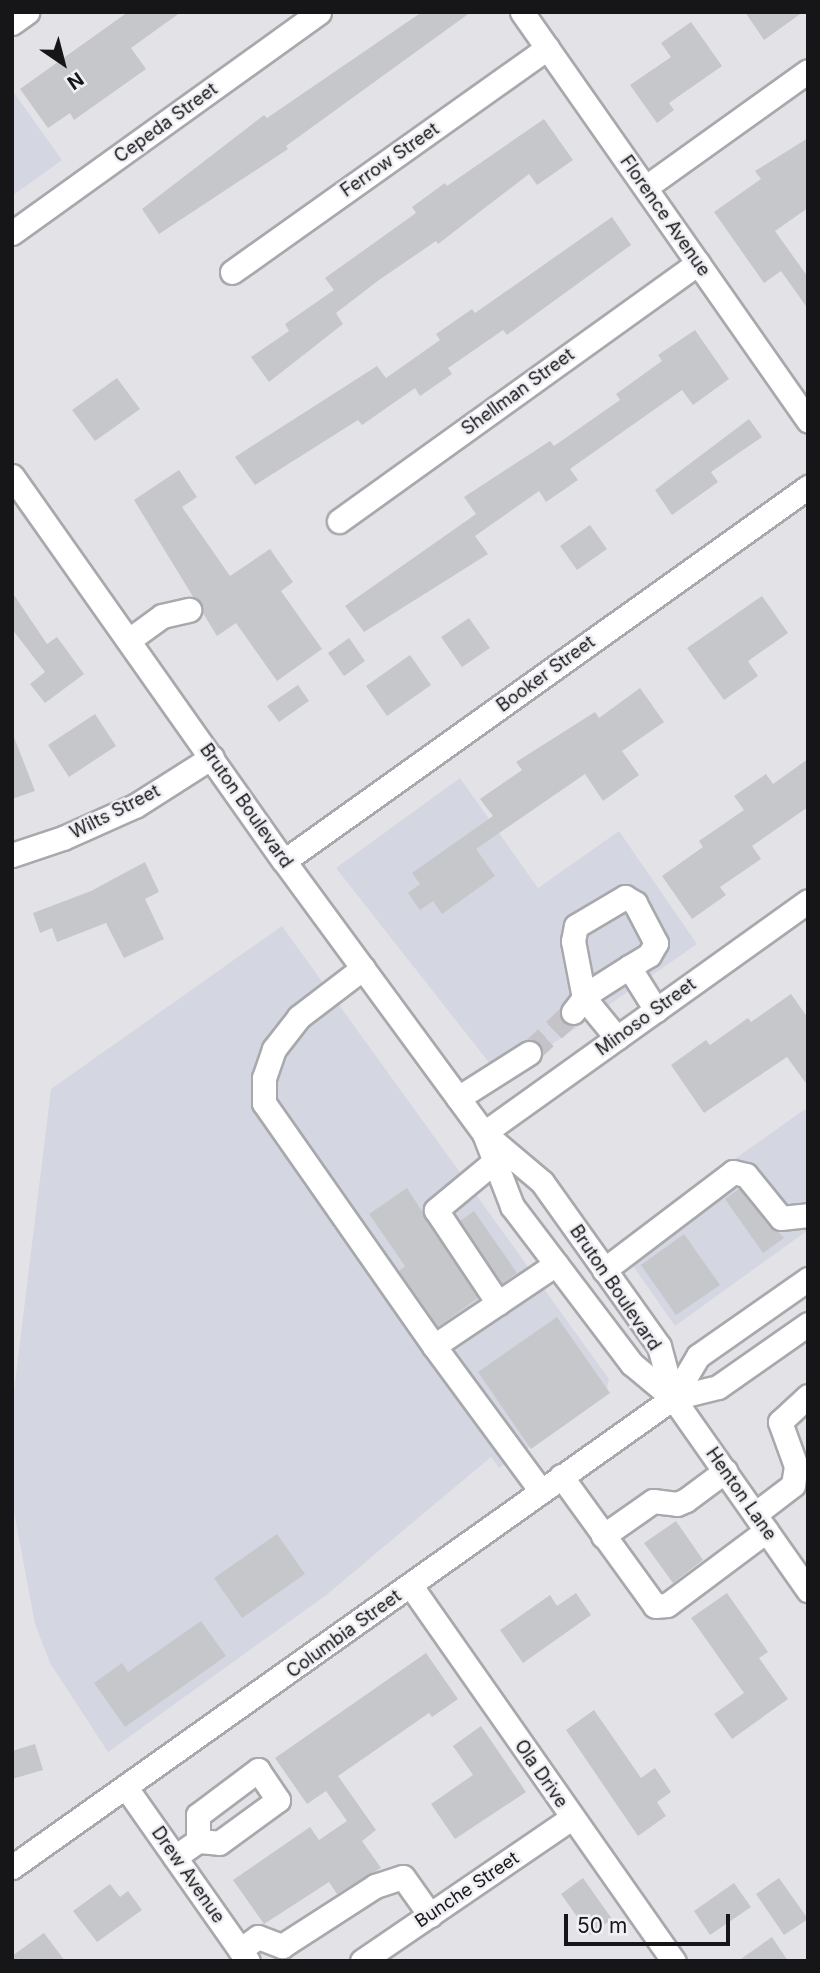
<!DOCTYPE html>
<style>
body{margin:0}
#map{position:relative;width:820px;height:1973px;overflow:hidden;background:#e3e3e7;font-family:Inter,sans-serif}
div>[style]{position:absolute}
.built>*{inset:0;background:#d4d6e1}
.building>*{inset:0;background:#c6c7ca}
.minor-tunnel>*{height:23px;margin-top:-11.5px;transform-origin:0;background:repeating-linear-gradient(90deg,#c4c4c8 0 23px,transparent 0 34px)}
.roads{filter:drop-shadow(2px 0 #a8a9ac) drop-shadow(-2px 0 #a8a9ac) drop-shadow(0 2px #a8a9ac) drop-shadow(0 -2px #a8a9ac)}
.minor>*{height:23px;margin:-11.5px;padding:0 11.5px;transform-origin:11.5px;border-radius:11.5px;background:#fff}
span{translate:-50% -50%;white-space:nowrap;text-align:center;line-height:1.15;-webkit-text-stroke:5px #f0f0f4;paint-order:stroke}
.street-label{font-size:18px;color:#161618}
.frame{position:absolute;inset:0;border:14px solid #161618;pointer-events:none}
.north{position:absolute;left:28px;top:28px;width:70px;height:70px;-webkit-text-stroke:5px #f0f0f4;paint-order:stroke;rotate:145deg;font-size:19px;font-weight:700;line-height:28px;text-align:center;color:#161618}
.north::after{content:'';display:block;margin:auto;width:24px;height:32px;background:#161618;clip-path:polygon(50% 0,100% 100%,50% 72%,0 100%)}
.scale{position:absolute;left:564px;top:1914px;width:166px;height:32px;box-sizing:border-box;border:4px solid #161618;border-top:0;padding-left:9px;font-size:21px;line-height:24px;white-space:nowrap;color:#161618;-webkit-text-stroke:5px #f0f0f4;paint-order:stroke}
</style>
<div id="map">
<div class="built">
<i style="clip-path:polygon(12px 90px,62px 160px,12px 196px)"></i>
<i style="clip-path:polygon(460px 778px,538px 888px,619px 831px,697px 944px,502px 1079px,336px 868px)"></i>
<i style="clip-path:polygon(282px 926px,609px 1379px,606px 1393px,499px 1468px,491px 1457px,325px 1596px,108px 1752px,50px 1663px,35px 1624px,12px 1501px,12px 1407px,51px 1089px)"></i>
<i style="clip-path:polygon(808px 1107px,808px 1230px,675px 1326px,617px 1243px)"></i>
</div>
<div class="building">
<i style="clip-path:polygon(128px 12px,181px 12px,131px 48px,146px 69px,74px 120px,70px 113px,48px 128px,20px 89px)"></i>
<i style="clip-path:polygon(422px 12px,471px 12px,286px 146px,288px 149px,159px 234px,142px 209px,264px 115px,267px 118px)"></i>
<i style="clip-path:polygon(745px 12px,803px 12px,764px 40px)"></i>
<i style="clip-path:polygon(691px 22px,722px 66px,669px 103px,674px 110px,657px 123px,630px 85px,671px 57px,661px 43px)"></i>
<i style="clip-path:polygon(544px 119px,573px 160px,537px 185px,529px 174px,438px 244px,436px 241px,379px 280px,336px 313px,343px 324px,269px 382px,251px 357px,289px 331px,285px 324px,334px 290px,325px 278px,416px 213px,412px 207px,445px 183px,447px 186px)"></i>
<i style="clip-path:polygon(808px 138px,808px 208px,775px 231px,808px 277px,808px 309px,781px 271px,764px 283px,714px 212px,761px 179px,755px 171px)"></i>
<i style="clip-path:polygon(612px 217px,631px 245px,507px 335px,503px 330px,448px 368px,452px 374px,420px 396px,415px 388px,362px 425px,358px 420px,255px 485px,235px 457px,377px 366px,386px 378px,440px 340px,436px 334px,472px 309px,475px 313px)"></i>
<i style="clip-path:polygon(695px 330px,729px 379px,693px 405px,682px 390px,570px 469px,578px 480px,546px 502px,539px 491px,475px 536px,488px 554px,364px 632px,345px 606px,476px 514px,464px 497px,550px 441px,554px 446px,620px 400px,616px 394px,662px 361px,658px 355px)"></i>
<i style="clip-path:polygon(117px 378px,140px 409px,95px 441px,72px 410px)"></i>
<i style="clip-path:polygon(749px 419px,762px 437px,711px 472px,718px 482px,672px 515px,655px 490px)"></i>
<i style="clip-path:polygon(179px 470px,197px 497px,182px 507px,230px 576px,270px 549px,293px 582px,281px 591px,322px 649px,277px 681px,236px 623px,217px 636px,134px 500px)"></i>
<i style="clip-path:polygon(590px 525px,607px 549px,577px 570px,560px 546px)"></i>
<i style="clip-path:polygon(12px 592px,47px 644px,57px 637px,84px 674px,45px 703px,30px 684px,45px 672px,12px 629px)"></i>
<i style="clip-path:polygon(762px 596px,788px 633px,748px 661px,758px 676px,724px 700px,687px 648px)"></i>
<i style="clip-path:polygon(469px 618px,490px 648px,462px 667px,441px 637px)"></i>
<i style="clip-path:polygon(349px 638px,365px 661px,344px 676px,328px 653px)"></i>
<i style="clip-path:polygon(410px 655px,431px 685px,387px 716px,366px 686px)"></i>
<i style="clip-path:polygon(298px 685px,309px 701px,279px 722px,267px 706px)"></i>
<i style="clip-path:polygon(640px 688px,664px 722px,622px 751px,639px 775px,603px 801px,585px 774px,476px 849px,495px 876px,442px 914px,433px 901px,420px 910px,408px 893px,420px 884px,412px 873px,493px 816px,480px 799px,522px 770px,516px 762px,595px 712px,599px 718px)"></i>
<i style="clip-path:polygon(95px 714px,116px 746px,69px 777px,48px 745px)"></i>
<i style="clip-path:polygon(12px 732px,35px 791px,12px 799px)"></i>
<i style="clip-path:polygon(808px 759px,808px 807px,752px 846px,761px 859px,720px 887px,726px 895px,692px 919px,662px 876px,703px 847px,699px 841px,744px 810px,734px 796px,766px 774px,773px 784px)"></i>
<i style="clip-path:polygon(145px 862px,159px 892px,145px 899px,164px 939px,124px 958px,106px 923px,57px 942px,52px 928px,40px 933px,33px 913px,91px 891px)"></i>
<i style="clip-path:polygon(791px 994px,808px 1018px,808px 1086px,787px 1057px,704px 1113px,671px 1065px,706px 1040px,710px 1045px,748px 1018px,751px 1022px)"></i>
<i style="clip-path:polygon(407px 1188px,478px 1298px,438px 1327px,399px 1271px,405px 1266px,369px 1214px)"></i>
<i style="clip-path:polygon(739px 1189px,784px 1238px,763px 1253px,725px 1199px)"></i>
<i style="clip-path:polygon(474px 1211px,517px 1273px,502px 1284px,460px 1221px)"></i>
<i style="clip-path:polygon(684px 1234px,720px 1285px,676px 1315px,641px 1265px)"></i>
<i style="clip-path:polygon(557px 1317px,610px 1393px,531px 1449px,478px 1372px)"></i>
<i style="clip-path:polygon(676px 1521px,703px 1560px,673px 1583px,644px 1543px)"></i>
<i style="clip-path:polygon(277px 1534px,305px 1574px,242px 1618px,214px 1578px)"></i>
<i style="clip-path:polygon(576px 1593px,591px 1615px,523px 1663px,500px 1630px,550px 1595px,557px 1606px)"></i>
<i style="clip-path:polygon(727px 1593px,768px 1652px,759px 1658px,788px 1699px,732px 1739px,714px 1714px,744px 1693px,691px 1618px)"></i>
<i style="clip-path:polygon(201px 1621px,226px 1656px,125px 1727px,94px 1683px,122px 1663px,128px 1672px)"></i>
<i style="clip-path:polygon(426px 1653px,458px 1699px,432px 1717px,429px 1713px,338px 1776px,376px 1830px,362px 1841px,381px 1868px,337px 1894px,329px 1882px,264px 1924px,233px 1880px,310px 1827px,319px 1840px,347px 1821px,326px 1791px,307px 1804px,275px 1758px)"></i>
<i style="clip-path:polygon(594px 1710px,641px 1778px,655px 1768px,671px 1792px,657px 1802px,666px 1816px,638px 1836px,566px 1730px)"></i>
<i style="clip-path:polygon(481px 1726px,526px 1792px,455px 1839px,431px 1804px,473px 1775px,453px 1746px)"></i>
<i style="clip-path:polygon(35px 1744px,43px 1770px,12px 1779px,12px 1751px)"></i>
<i style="clip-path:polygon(583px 1878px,612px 1919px,590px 1935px,561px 1894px)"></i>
<i style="clip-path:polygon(779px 1878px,808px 1919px,784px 1935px,756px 1894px)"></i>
<i style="clip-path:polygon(734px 1883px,751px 1907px,710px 1935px,694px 1911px)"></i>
<i style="clip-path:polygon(110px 1884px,120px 1897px,128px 1891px,142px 1910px,97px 1942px,73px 1911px)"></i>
<i style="clip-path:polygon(44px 1933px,65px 1961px,12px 1961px,12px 1956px)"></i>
<i style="clip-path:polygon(772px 1937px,788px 1961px,738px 1961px)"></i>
</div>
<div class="minor-tunnel">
<i style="left:529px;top:1053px;width:60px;rotate:-43deg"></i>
</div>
<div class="roads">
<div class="minor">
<i style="left:522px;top:12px;width:499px;rotate:55deg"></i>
<i style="left:12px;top:23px;width:19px;rotate:-36deg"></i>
<i style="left:646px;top:187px;width:199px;rotate:-35.6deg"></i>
<i style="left:12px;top:233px;width:378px;rotate:-35.7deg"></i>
<i style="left:232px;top:272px;width:387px;rotate:-35.4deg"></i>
<i style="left:12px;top:476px;width:471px;rotate:54.8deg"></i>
<i style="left:284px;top:861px;width:338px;rotate:53.7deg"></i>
<i style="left:484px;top:1133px;width:76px;rotate:40.2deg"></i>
<i style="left:542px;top:1182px;width:201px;rotate:54.5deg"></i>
<i style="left:659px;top:1346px;width:54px;rotate:74.9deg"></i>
<i style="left:339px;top:521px;width:442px;rotate:-35.7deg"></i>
<i style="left:129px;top:640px;width:41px;rotate:-36deg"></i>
<i style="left:162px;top:616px;width:28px;rotate:-13deg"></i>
<i style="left:12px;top:855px;width:54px;rotate:-18.4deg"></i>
<i style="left:63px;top:838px;width:79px;rotate:-24deg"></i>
<i style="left:135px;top:806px;width:91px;rotate:-32.5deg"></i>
<i style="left:284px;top:861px;width:644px;rotate:-35.52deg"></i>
<i style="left:363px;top:968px;width:81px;rotate:142.6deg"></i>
<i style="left:299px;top:1017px;width:41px;rotate:128deg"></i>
<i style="left:274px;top:1049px;width:31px;rotate:109deg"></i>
<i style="left:264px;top:1078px;width:25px;rotate:90deg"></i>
<i style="left:264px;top:1103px;width:297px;rotate:55deg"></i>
<i style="left:573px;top:1012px;width:18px;rotate:-52deg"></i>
<i style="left:584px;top:998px;width:58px;rotate:-100.9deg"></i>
<i style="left:573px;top:941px;width:15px;rotate:-79deg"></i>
<i style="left:576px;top:926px;width:57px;rotate:-30.6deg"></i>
<i style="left:625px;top:897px;width:12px;rotate:31deg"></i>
<i style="left:635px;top:903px;width:45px;rotate:62.3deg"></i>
<i style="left:656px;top:943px;width:14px;rotate:120deg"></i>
<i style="left:649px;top:955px;width:23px;rotate:149deg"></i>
<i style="left:617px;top:1038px;width:52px;rotate:-129.5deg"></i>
<i style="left:584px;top:998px;width:12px;rotate:-42deg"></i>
<i style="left:593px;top:990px;width:43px;rotate:-32.6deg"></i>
<i style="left:629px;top:967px;width:51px;rotate:57.9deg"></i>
<i style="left:458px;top:1098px;width:84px;rotate:-32.4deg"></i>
<i style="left:484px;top:1133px;width:398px;rotate:-35.6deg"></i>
<i style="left:485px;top:1136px;width:75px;rotate:68.9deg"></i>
<i style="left:512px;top:1206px;width:198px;rotate:52.8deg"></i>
<i style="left:632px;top:1364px;width:53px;rotate:39.7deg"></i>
<i style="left:673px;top:1398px;width:235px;rotate:54.9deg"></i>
<i style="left:495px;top:1161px;width:77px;rotate:140.3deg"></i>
<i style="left:436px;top:1210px;width:112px;rotate:56.3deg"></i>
<i style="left:604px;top:1270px;width:162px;rotate:-37.2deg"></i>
<i style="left:733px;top:1172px;width:13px;rotate:13deg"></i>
<i style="left:746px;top:1175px;width:55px;rotate:50.9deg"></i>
<i style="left:781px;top:1218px;width:27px;rotate:-6deg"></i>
<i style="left:673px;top:1398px;width:49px;rotate:-59.2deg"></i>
<i style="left:698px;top:1356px;width:134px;rotate:-35deg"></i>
<i style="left:561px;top:1476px;width:160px;rotate:54.1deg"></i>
<i style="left:655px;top:1606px;width:12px;rotate:-5deg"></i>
<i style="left:667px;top:1605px;width:124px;rotate:-36.8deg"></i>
<i style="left:541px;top:1491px;width:180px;rotate:-126.4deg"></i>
<i style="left:434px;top:1346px;width:147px;rotate:-33.9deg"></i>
<i style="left:755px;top:1514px;width:48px;rotate:-37.3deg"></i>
<i style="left:793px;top:1485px;width:19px;rotate:-81deg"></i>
<i style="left:796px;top:1466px;width:47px;rotate:-110deg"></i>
<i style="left:780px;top:1422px;width:38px;rotate:-43deg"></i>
<i style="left:603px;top:1536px;width:61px;rotate:-35deg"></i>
<i style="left:653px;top:1501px;width:24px;rotate:7deg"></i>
<i style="left:677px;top:1504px;width:10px;rotate:-24deg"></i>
<i style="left:686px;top:1500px;width:49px;rotate:-36.6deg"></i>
<i style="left:411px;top:1586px;width:458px;rotate:55deg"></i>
<i style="left:127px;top:1789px;width:210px;rotate:54.9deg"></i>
<i style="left:175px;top:1857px;width:28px;rotate:-35deg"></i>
<i style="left:198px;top:1841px;width:21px;rotate:5deg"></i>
<i style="left:219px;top:1843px;width:73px;rotate:-36.1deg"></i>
<i style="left:278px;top:1800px;width:36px;rotate:-124deg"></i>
<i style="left:258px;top:1770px;width:75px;rotate:143.1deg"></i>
<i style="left:198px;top:1815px;width:26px;rotate:90deg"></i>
<i style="left:12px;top:1867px;width:810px;rotate:-35.36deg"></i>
<i style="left:673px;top:1398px;width:46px;rotate:-13.7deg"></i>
<i style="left:718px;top:1387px;width:110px;rotate:-35deg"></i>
<i style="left:240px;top:1950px;width:22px;rotate:-36deg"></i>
<i style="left:258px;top:1937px;width:26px;rotate:21deg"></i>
<i style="left:282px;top:1946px;width:111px;rotate:-32.8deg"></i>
<i style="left:375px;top:1886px;width:29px;rotate:-18deg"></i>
<i style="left:403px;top:1877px;width:47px;rotate:54.6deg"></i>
<i style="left:362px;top:1961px;width:254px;rotate:-34.3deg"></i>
</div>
</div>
<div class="street-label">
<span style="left:166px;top:123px;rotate:-36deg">Cepeda Street</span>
<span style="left:390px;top:160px;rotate:-35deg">Ferrow Street</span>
<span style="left:665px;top:216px;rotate:55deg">Florence Avenue</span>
<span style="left:518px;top:392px;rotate:-36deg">Shellman Street</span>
<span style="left:546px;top:674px;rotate:-36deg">Booker Street</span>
<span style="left:246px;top:806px;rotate:55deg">Bruton Boulevard</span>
<span style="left:115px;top:812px;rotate:-27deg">Wilts Street</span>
<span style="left:646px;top:1017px;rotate:-36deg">Minoso Street</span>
<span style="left:615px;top:1288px;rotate:56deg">Bruton Boulevard</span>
<span style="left:741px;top:1494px;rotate:55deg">Henton Lane</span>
<span style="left:344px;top:1634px;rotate:-36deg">Columbia Street</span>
<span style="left:541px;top:1774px;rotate:55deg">Ola Drive</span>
<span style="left:188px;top:1875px;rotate:55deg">Drew Avenue</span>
<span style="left:467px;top:1890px;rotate:-34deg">Bunche Street</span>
</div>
<div class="frame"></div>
<div class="north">N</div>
<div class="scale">50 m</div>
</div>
